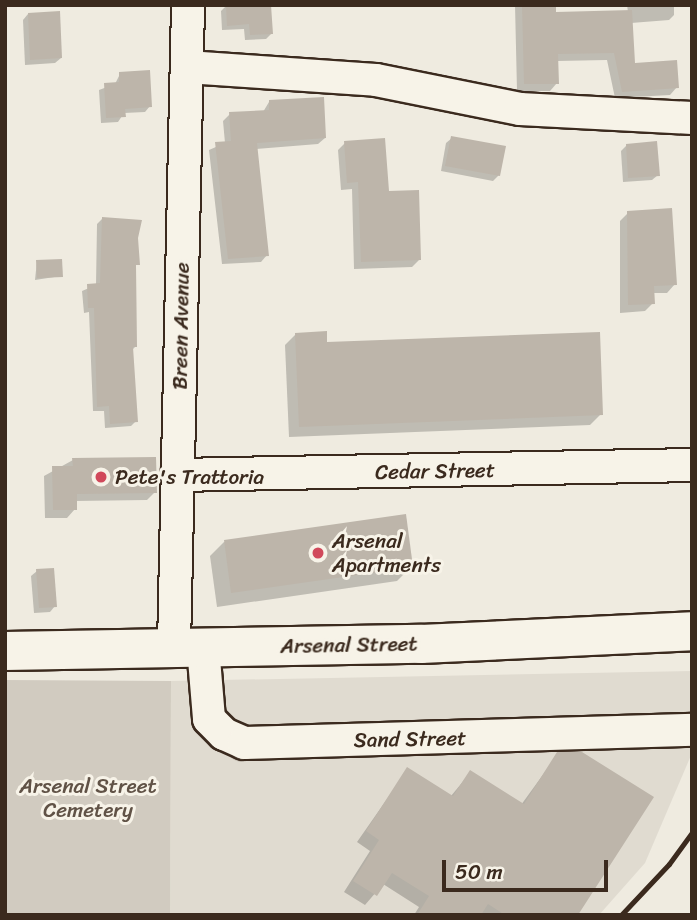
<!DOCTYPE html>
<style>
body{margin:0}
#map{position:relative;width:697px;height:920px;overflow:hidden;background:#efebe0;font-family:Sriracha,sans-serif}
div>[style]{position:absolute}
.built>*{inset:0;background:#e0dbd0}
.green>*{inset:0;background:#d1cbc0}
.shadow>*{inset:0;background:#0003}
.building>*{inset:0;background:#bdb5aa}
.roads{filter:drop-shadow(2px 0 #3b2a1e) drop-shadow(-2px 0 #3b2a1e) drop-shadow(0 2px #3b2a1e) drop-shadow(0 -2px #3b2a1e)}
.minor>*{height:32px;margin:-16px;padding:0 16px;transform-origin:16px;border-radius:16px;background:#f7f3e8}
.highway>*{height:38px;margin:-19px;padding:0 19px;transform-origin:19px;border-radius:19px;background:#f7f3e8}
.rail>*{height:5px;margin:-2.5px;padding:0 2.5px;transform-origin:2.5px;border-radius:2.5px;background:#3b2a1e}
.dots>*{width:19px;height:19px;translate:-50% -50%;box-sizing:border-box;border:4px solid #f7f3e8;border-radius:50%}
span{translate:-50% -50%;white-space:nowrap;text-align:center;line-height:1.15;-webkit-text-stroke:6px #f7f3e8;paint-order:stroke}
.street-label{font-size:21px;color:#3b2a1e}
.poi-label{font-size:21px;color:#3b2a1e}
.left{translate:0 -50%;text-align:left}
.park-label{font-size:21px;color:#605246}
.frame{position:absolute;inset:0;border:7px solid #3b2a1e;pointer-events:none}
.scale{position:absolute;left:442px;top:860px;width:166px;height:32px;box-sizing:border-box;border:4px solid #3b2a1e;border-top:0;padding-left:9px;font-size:21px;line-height:24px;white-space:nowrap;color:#3b2a1e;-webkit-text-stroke:5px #f7f3e8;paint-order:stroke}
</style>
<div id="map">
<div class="built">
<i style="clip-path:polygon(692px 671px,692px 753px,645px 863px,599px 915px,170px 915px,171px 681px)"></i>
</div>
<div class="green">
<i style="clip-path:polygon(5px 680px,171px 681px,170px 915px,5px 915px)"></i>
</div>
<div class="shadow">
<i style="clip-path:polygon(70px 5px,92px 5px,90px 7px)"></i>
<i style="clip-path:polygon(515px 5px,554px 5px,554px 14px,628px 12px,627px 5px,674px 5px,674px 15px,669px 20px,631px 23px,633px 65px,677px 87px,670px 95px,615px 98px,607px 60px,557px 61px,557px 83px,550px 91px,517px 91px)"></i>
<i style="clip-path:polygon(226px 6px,272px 33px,266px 39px,245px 40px,244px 29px,222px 30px,221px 11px)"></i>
<i style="clip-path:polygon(28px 14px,61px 58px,55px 63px,25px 65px,23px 20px)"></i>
<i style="clip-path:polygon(120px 74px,150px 106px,145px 112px,124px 113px,118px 122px,101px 123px,99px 90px,115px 84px)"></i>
<i style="clip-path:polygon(269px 102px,325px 138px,318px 144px,256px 149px,267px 255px,261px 262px,222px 264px,209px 150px,225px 143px,223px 121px,230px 114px,263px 112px)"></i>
<i style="clip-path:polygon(452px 138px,499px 175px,493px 181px,441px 171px,446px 143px)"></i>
<i style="clip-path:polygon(345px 143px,388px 193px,419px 260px,412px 267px,354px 269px,352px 189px,341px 190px,338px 150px)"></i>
<i style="clip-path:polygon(627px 145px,658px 175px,652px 180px,623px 182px,621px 151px)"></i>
<i style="clip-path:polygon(628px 213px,675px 284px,667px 293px,653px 293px,653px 303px,645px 311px,620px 313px,620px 221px)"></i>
<i style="clip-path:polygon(102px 219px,136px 238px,136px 346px,131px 351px,136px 421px,131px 426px,105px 428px,104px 411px,93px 411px,89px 312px,84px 313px,82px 291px,96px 285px,97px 224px)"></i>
<i style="clip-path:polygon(37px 261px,61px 276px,35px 280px)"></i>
<i style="clip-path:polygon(296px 334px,601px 414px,590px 425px,289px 437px,285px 345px)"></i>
<i style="clip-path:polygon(73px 460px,155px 492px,147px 500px,75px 501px,75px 509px,67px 518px,45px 518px,44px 476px)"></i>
<i style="clip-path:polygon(224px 542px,411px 567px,397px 581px,217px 607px,210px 556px)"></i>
<i style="clip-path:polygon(37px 571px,55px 606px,50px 612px,34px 613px,31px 576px)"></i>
<i style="clip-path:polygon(558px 754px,576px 915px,414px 915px,419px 907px,383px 884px,365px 905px,344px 892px,370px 851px,357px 842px,408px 769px,451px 796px,470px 773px,521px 805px)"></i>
</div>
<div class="building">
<i style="clip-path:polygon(226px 5px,271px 5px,273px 34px,250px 35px,249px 24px,227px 26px)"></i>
<i style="clip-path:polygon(522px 5px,556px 5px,556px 12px,632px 10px,635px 63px,677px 60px,679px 88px,622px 92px,614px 53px,558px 54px,559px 84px,524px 84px)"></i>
<i style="clip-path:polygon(60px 11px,62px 58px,30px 60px,28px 13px)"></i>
<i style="clip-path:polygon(150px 70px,152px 107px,125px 109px,126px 117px,106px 118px,104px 83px,119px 82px,119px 72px)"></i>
<i style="clip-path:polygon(324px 97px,326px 138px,257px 143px,269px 256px,228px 259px,215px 142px,231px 141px,229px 112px,269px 110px,269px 100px)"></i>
<i style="clip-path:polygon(451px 136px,506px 146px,500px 176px,445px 166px)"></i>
<i style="clip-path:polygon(385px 138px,389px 191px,419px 190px,421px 260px,361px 262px,358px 182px,347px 183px,344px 141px)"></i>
<i style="clip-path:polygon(657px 141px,660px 176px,628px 178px,626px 144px)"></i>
<i style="clip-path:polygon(672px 208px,677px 285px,654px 286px,655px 304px,628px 305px,627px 211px)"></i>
<i style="clip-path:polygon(102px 217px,142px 220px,138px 238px,140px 265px,136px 265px,137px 347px,133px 347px,138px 422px,110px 424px,109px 406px,97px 407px,94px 308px,88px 308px,87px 284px,100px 283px)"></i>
<i style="clip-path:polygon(62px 259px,63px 277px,37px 278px,36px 260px)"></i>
<i style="clip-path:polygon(327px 331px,327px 342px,600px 332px,603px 415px,299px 427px,295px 333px)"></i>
<i style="clip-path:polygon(156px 457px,157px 493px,77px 494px,77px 510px,53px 510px,52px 466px,73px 466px,72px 458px)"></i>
<i style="clip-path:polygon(406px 514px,413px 567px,231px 593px,224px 540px)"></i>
<i style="clip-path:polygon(54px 568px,57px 607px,39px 608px,36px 569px)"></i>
<i style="clip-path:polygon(557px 752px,582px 752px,654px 797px,578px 915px,505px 915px,488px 904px,481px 915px,417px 915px,429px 896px,392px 873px,377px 896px,353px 881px,379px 840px,366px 831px,407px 767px,453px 796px,470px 770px,524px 804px)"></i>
</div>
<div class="roads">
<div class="minor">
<i style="left:187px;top:67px;width:189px;rotate:3.9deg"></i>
<i style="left:376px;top:80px;width:147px;rotate:11.4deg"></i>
<i style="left:520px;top:109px;width:172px;rotate:3deg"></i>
<i style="left:177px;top:475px;width:515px;rotate:-1.11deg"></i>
<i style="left:174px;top:647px;width:642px;rotate:-88.75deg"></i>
<i style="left:203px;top:647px;width:72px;rotate:85.2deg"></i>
<i style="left:209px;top:719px;width:21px;rotate:45deg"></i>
<i style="left:224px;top:734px;width:22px;rotate:24deg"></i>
<i style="left:244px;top:743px;width:448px;rotate:-1.7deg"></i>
</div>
<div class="highway">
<i style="left:5px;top:651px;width:416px;rotate:-1deg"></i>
<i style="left:421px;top:644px;width:271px;rotate:-2.7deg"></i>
</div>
</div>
<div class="rail">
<i style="left:621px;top:915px;width:70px;rotate:-46.7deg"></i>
<i style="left:669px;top:864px;width:39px;rotate:-54deg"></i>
</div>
<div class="dots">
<i style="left:101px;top:477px;background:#d1495b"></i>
<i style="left:318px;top:553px;background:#d1495b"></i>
</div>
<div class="street-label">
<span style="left:181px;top:326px;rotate:-89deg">Breen Avenue</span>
<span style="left:435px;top:471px;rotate:-1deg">Cedar Street</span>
<span style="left:349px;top:645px;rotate:-1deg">Arsenal Street</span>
<span style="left:410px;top:739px;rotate:-1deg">Sand Street</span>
</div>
<div class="poi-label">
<span class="left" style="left:115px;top:477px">Pete's Trattoria</span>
<span class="left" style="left:332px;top:553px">Arsenal<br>Apartments</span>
</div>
<div class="park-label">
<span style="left:88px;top:798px">Arsenal Street<br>Cemetery</span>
</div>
<div class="frame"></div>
<div class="scale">50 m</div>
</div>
